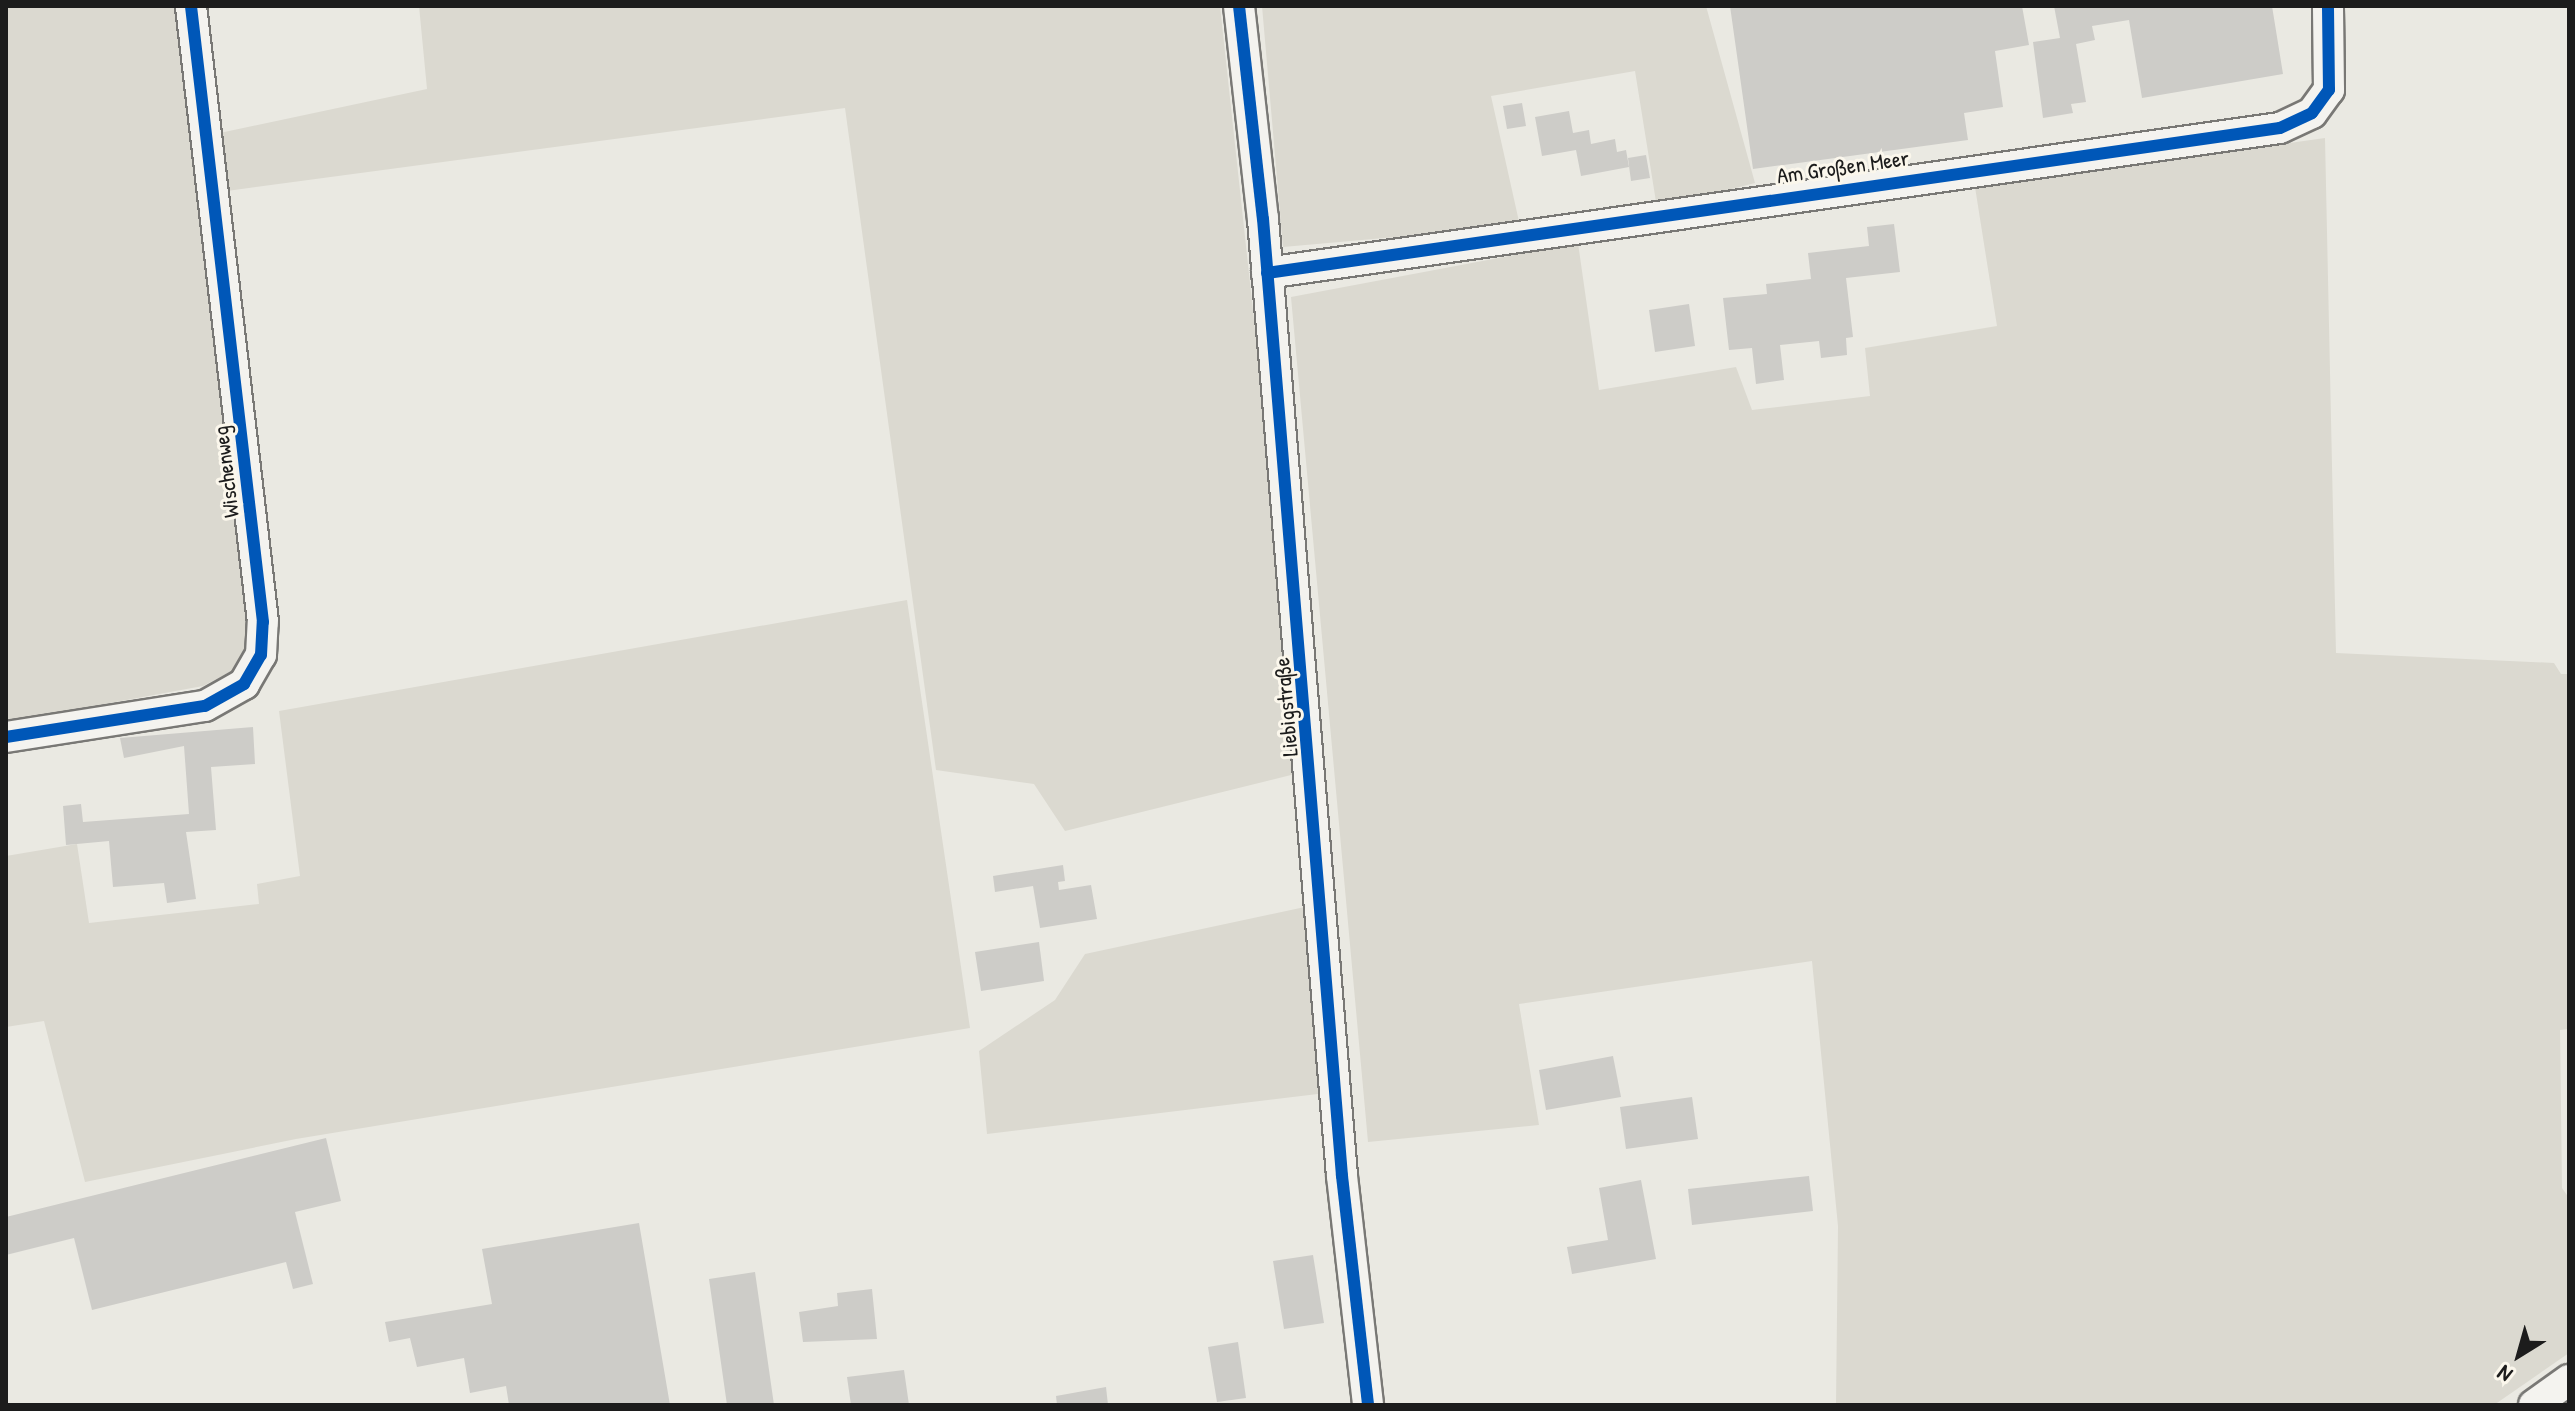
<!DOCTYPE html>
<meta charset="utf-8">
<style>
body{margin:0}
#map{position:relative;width:2575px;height:1411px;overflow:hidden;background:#eae9e2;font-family:"Patrick Hand",sans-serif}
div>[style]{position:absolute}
.green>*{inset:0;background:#dbd9d0}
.building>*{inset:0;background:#cdccc8}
.roads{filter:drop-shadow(2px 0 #797875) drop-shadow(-2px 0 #797875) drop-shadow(0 2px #797875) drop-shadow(0 -2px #797875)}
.minor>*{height:30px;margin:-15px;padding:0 15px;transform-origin:15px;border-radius:15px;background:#f4f3ef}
.cycleway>*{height:12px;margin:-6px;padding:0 6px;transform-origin:6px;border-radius:6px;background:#0057b8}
span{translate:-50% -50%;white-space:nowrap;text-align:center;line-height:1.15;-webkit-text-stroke:6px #fbf7ec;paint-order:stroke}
.street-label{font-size:22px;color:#1c1c1c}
.frame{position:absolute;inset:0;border:8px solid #1c1c1c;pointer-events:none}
.north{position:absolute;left:2479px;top:1315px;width:80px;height:80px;-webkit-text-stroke:6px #fbf7ec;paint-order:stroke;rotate:217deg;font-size:22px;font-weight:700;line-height:32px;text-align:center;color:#1c1c1c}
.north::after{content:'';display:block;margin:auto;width:28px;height:36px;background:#1c1c1c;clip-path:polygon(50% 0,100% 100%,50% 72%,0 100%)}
</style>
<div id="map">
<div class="green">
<i style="clip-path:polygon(6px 6px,179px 6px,255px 644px,243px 665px,203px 686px,6px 722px)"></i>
<i style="clip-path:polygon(419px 6px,1220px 6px,1303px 772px,1065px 831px,1034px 784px,936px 770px,845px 108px,227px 191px,215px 134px,427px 89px)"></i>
<i style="clip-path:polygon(1262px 6px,1706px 6px,1755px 183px,1657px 208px,1635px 71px,1491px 96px,1520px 226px,1283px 247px)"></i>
<i style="clip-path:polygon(2325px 138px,2336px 653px,2554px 663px,2561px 674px,2569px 674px,2569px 1029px,2560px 1030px,2562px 1188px,2569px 1198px,2569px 1353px,2494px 1405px,1836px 1405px,1838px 1226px,1812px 961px,1519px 1004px,1539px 1125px,1368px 1142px,1291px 297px,1578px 243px,1599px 390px,1736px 367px,1752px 410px,1870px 396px,1865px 348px,1997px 326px,1975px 187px)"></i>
<i style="clip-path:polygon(907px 600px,970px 1028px,296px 1139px,85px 1182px,44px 1021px,6px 1027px,6px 856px,77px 844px,89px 923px,259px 904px,257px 884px,300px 876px,279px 711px)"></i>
<i style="clip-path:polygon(1314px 905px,1326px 1093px,987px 1134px,979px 1051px,1055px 1000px,1085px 954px)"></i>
</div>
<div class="building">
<i style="clip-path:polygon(1730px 6px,2022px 6px,2029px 45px,1995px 51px,2003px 107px,1964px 113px,1968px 140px,1753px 169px)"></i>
<i style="clip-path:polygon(2054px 6px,2272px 6px,2283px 74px,2142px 98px,2129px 20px,2092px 26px,2095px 40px,2076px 44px,2086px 102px,2071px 104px,2073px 113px,2043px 118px,2033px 42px,2060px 38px)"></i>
<i style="clip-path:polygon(1522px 103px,1526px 126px,1507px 129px,1503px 106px)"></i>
<i style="clip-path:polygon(1569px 111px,1573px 133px,1589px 130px,1591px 144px,1615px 139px,1617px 152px,1626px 150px,1629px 167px,1581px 176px,1576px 150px,1542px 156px,1535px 117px)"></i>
<i style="clip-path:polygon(1646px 155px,1650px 178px,1631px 181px,1628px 158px)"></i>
<i style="clip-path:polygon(1894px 224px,1900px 272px,1846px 278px,1853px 337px,1846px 338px,1847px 355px,1821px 358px,1819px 341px,1780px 345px,1784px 380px,1756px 384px,1752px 348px,1729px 350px,1723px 298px,1767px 294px,1766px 284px,1811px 279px,1808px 253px,1869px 246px,1867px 227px)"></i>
<i style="clip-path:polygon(1689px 304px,1695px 346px,1655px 352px,1649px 310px)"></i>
<i style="clip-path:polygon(253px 727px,255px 764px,211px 767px,216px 830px,186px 832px,196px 899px,167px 903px,164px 883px,113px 887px,109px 841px,66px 845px,63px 806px,81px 804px,83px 822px,189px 814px,184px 746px,124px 758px,120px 738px)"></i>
<i style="clip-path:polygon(1063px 865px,1065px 881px,1058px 882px,1059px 890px,1091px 885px,1097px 919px,1040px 928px,1033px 886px,995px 892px,993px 876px)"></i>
<i style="clip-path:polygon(1039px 942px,1044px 981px,981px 991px,975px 952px)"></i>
<i style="clip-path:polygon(1613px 1056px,1621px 1097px,1546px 1110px,1539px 1070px)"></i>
<i style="clip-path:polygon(1692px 1097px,1698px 1139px,1626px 1149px,1620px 1107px)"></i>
<i style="clip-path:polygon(326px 1138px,341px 1201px,295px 1212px,313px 1284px,293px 1289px,286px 1262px,92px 1310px,74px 1238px,6px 1255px,6px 1217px)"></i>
<i style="clip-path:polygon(1809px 1176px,1813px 1211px,1692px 1225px,1688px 1189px)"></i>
<i style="clip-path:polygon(1641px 1180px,1656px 1259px,1572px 1274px,1567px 1247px,1608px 1240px,1599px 1188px)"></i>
<i style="clip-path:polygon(639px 1223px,670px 1405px,509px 1405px,506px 1386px,470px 1393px,464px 1358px,417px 1367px,410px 1338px,389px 1342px,385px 1322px,492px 1304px,482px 1249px)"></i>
<i style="clip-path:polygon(1313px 1255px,1324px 1323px,1284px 1329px,1273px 1261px)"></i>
<i style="clip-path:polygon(755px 1272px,774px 1405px,727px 1405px,709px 1279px)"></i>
<i style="clip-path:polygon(872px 1289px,877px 1339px,803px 1342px,799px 1312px,838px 1306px,837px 1293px)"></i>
<i style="clip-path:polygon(1238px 1342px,1246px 1398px,1217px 1402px,1208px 1347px)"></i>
<i style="clip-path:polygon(904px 1370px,909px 1405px,851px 1405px,847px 1377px)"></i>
<i style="clip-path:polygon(1106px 1387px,1108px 1405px,1057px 1405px,1056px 1396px)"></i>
</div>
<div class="roads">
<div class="minor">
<i style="left:1239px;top:6px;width:214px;rotate:83.6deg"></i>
<i style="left:1263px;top:219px;width:960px;rotate:85.28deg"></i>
<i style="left:1342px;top:1176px;width:230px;rotate:83.5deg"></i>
<i style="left:1267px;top:273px;width:1023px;rotate:-8.15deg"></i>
<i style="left:2280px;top:128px;width:35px;rotate:-25deg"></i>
<i style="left:2312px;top:113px;width:29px;rotate:-54deg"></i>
<i style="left:2329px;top:90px;width:84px;rotate:-90.7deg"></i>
<i style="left:6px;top:737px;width:201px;rotate:-8.9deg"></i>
<i style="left:205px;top:706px;width:45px;rotate:-29.4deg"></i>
<i style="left:244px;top:684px;width:34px;rotate:-60deg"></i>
<i style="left:261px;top:655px;width:33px;rotate:-87deg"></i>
<i style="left:263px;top:622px;width:620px;rotate:-96.67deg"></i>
<i style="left:2534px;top:1405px;width:43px;rotate:-35.5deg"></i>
</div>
</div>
<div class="cycleway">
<i style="left:1239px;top:6px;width:214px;rotate:83.6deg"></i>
<i style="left:1263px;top:219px;width:960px;rotate:85.28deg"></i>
<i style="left:1342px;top:1176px;width:230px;rotate:83.5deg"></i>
<i style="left:1267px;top:273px;width:1023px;rotate:-8.15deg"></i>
<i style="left:2280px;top:128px;width:35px;rotate:-25deg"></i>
<i style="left:2312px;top:113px;width:29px;rotate:-54deg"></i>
<i style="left:2329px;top:90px;width:84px;rotate:-90.7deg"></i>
<i style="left:6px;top:737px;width:201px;rotate:-8.9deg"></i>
<i style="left:205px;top:706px;width:45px;rotate:-29.4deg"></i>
<i style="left:244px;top:684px;width:34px;rotate:-60deg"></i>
<i style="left:261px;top:655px;width:33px;rotate:-87deg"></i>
<i style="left:263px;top:622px;width:620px;rotate:-96.67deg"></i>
</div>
<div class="street-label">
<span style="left:1843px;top:167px;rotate:-8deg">Am Großen Meer</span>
<span style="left:226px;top:472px;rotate:-97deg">Wischenweg</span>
<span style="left:1286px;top:707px;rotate:-95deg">Liebigstraße</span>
</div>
<div class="frame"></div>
<div class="north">N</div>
</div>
